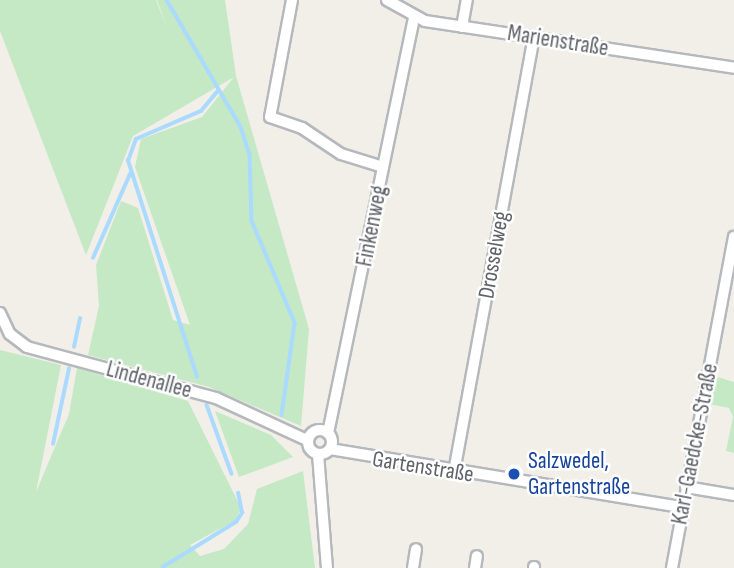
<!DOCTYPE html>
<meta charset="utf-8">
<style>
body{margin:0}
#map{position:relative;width:734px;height:568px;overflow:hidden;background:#f1efe8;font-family:"Sofia Sans Condensed",sans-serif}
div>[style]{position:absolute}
.green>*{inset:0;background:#c5e8c5}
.stream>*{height:3.5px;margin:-1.75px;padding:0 1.75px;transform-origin:1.75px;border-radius:1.75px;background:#aadaff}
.roads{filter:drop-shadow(2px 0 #b5b8bc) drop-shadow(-2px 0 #b5b8bc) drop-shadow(0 2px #b5b8bc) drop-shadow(0 -2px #b5b8bc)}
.street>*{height:10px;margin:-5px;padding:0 5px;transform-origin:5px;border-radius:5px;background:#fff}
.street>.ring{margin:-5px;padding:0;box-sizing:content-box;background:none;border:10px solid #fff;border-radius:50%}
.dots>*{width:19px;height:19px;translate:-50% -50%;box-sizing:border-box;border:4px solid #fff;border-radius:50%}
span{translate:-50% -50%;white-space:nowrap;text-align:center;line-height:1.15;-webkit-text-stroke:5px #fff;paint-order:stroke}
.street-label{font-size:23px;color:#5f6368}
.transit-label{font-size:23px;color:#164399}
.left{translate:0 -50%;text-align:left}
</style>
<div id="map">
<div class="green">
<i style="clip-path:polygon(0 0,156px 0,168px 31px,157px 0,225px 0,236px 76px,309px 329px,301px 426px,209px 387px,88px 355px,99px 306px,96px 265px,121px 201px,138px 208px,173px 320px,190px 325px,135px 167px,141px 139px,202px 117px,234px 77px,133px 136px,86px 255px,0 31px)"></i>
<i style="clip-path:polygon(0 350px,61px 365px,36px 492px,69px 414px,77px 368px,188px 401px,241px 508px,236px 520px,190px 545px,200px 556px,224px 549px,248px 524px,257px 489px,303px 471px,315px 568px,0 568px)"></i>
<i style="clip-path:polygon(714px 376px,734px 382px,734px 453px,726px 451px,733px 417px,729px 408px,709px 404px)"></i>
<i style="clip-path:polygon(215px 411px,271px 435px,293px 457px,239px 477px)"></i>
</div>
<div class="stream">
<i style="left:167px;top:0;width:147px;rotate:59.8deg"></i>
<i style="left:241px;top:127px;width:28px;rotate:72deg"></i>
<i style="left:250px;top:154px;width:67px;rotate:88.3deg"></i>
<i style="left:252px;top:221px;width:111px;rotate:67.1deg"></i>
<i style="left:295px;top:323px;width:93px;rotate:98deg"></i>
<i style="left:93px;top:258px;width:92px;rotate:-66.2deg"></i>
<i style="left:74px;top:347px;width:29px;rotate:-78deg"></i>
<i style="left:197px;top:377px;width:227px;rotate:-107.7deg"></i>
<i style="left:128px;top:161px;width:23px;rotate:-70deg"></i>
<i style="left:136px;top:139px;width:71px;rotate:-23.3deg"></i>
<i style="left:201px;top:111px;width:26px;rotate:-50deg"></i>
<i style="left:207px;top:405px;width:73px;rotate:70.1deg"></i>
<i style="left:53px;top:444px;width:77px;rotate:-78deg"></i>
<i style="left:163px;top:567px;width:86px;rotate:-31.7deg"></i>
<i style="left:236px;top:522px;width:11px;rotate:-56deg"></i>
<i style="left:242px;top:513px;width:20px;rotate:-101deg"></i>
</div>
<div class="roads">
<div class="street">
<i style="left:292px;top:0;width:119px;rotate:100.6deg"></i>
<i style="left:270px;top:117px;width:34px;rotate:19deg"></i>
<i style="left:302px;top:128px;width:47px;rotate:33.7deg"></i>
<i style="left:341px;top:154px;width:44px;rotate:17.2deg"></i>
<i style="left:387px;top:0;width:43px;rotate:28.9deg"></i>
<i style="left:425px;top:21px;width:313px;rotate:8.6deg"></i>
<i style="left:462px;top:27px;width:27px;rotate:-80deg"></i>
<i style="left:0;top:313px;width:23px;rotate:65deg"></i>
<i style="left:10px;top:334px;width:21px;rotate:37deg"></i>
<i style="left:27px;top:347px;width:196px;rotate:15.1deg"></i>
<i style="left:216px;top:398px;width:100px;rotate:24.8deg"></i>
<i class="ring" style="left:308px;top:430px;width:14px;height:14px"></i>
<i style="left:328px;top:433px;width:424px;rotate:-78.3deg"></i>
<i style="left:330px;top:449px;width:357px;rotate:9.4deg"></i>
<i style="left:318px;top:454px;width:114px;rotate:85.5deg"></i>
<i style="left:454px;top:472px;width:442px;rotate:-79.6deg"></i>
<i style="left:686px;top:487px;width:49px;rotate:9.5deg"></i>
<i style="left:413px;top:568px;width:19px;rotate:-81deg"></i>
<i style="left:475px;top:568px;width:12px;rotate:-81deg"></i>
<i style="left:534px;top:568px;width:1px;rotate:-90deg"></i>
<i style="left:672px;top:568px;width:337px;rotate:-79.4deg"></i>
</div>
</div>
<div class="dots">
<i style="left:514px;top:474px;background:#1a4fb4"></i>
</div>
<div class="street-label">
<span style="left:558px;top:41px;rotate:9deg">Marienstraße</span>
<span style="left:372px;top:226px;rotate:-79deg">Finkenweg</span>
<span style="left:494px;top:255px;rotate:-80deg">Drosselweg</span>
<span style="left:149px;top:380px;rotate:15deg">Lindenallee</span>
<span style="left:695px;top:444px;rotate:-79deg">Karl-Gaedcke-Straße</span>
<span style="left:423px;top:467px;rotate:9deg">Gartenstraße</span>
</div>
<div class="transit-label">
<span class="left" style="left:528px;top:474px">Salzwedel,<br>Gartenstraße</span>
</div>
</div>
